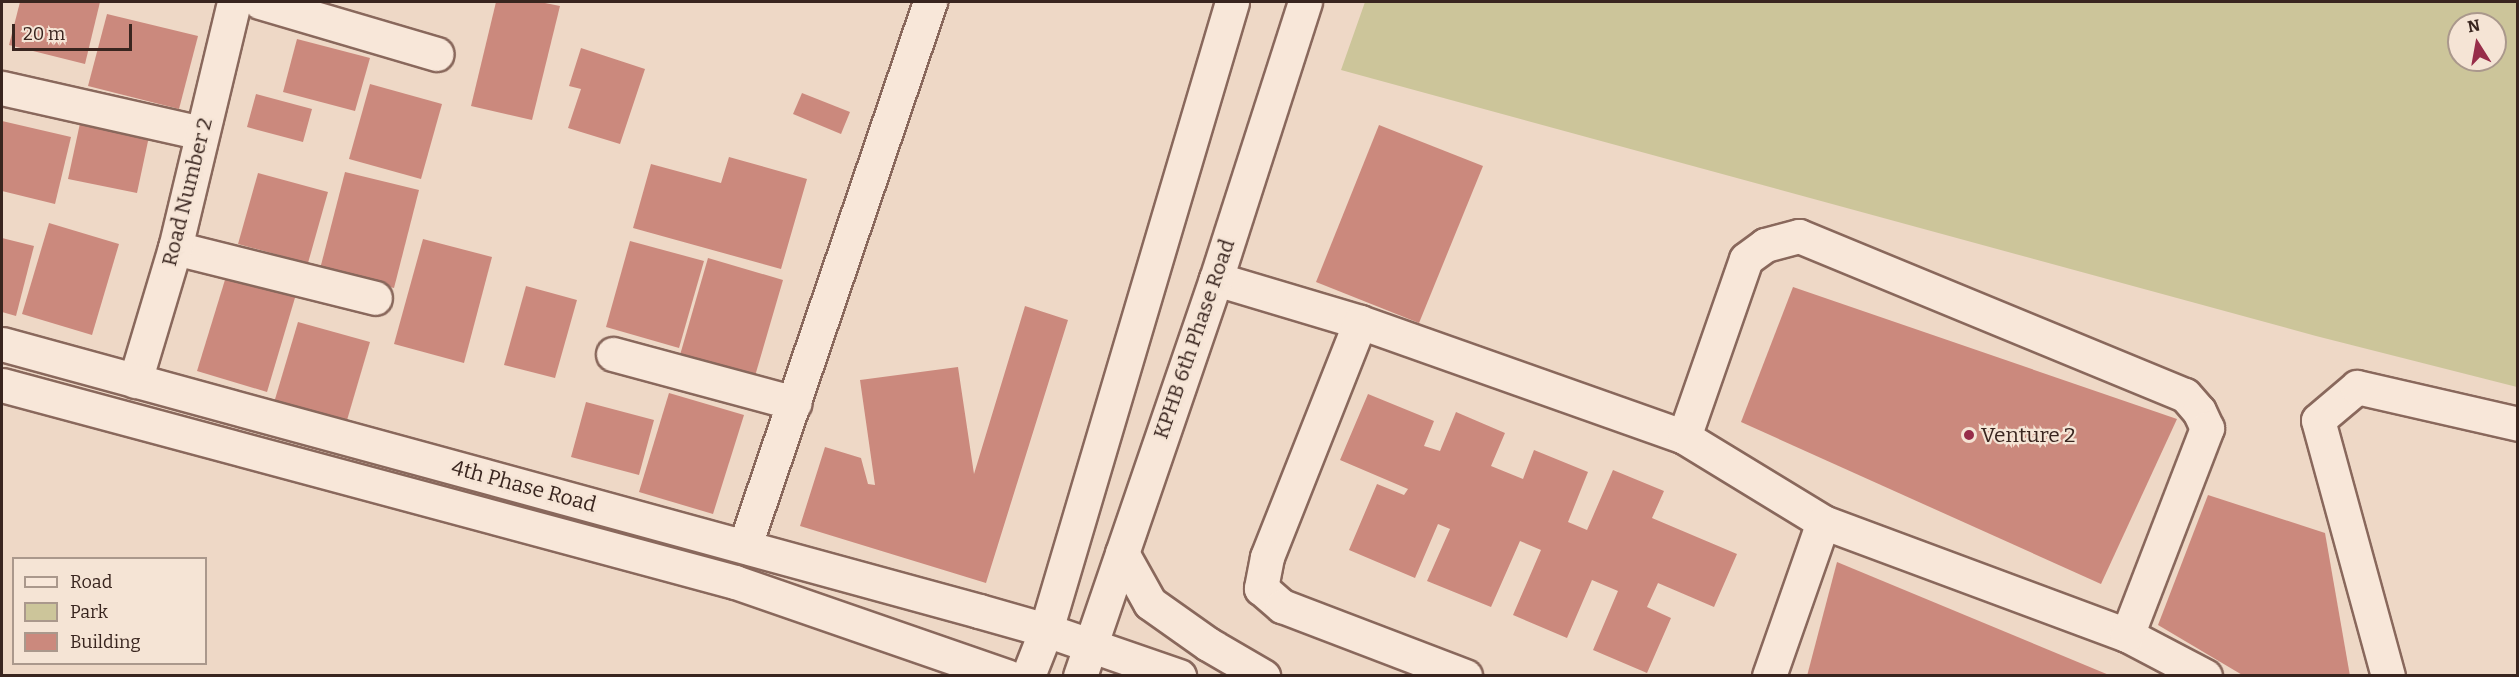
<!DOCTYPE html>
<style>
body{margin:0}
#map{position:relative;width:2519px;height:677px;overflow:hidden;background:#eed8c6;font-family:Bitter,serif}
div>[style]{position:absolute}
.green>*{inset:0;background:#ccc59a}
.building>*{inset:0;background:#cb897d}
.roads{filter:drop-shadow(2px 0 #89685c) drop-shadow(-2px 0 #89685c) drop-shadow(0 2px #89685c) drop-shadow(0 -2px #89685c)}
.street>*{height:33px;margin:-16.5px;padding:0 16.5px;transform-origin:16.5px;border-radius:16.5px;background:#f8e7d9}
.secondary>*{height:33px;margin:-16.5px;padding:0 16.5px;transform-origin:16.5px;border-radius:16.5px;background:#f8e7d9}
.dots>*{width:16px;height:16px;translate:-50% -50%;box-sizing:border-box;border:3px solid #f5e4d5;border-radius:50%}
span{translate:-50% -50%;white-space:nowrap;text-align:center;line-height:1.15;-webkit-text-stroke:4.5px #f5e4d5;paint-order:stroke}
.street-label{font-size:21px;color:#39251f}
.poi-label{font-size:21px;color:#39251f}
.left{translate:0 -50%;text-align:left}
.frame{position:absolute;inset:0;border:3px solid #39251f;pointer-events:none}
.legend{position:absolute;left:12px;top:557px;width:195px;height:108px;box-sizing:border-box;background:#f5e4d5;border:2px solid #aa988c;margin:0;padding:8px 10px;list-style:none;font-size:18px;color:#39251f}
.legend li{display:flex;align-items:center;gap:12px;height:30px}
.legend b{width:30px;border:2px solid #aa988c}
.north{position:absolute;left:2447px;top:12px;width:60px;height:60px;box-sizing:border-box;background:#f5e4d5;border:2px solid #aa988c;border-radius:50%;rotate:349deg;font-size:16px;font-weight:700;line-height:24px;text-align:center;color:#39251f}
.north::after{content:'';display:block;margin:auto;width:21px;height:27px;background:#972d49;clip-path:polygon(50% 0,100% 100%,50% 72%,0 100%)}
.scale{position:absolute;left:12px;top:24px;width:120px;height:27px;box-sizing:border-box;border:3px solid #39251f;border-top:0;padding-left:8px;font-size:18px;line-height:21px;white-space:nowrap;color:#39251f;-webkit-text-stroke:4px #f5e4d5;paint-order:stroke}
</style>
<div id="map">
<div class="green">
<i style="clip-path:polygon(evenodd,1365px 2px,2517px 2px,2517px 387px,2316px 336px,1341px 70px,1365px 2px,2459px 24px,2495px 24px,2495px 60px,2459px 60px,2459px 24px)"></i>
</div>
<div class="building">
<i style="clip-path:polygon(20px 2px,100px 2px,85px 64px,9px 45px)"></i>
<i style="clip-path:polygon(496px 2px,540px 2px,560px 6px,532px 120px,471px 106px)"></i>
<i style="clip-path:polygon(107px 14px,198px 36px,179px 109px,88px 86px)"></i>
<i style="clip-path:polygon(297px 39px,370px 58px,355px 111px,283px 92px)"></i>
<i style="clip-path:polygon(581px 48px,645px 69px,620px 144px,568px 128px,581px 89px,569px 86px)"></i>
<i style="clip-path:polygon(370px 84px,442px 104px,421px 179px,349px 159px)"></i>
<i style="clip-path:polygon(802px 93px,850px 112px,841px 134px,793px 114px)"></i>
<i style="clip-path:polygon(256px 94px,312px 109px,303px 142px,247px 127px)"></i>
<i style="clip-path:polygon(82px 114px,151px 127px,137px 193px,68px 179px)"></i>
<i style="clip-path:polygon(2px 121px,71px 137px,55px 204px,2px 191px)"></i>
<i style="clip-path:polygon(1379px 125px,1483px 166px,1419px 323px,1316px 282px)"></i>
<i style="clip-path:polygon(729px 157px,807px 179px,781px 269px,633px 228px,651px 164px,721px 183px)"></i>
<i style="clip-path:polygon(345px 172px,419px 190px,394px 288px,320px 269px)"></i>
<i style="clip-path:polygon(258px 173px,328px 192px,308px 263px,238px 244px)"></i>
<i style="clip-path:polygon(49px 223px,119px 244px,92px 335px,22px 314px)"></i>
<i style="clip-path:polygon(2px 238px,34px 246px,16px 316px,2px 312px)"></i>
<i style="clip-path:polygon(423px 239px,492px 257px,464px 363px,394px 344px)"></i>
<i style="clip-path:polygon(630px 241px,704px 261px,679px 348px,606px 327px)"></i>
<i style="clip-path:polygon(708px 258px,783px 280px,755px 376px,680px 355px)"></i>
<i style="clip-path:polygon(228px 270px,297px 291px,267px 392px,197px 371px)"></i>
<i style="clip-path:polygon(526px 286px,577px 300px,555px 378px,504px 365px)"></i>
<i style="clip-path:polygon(1793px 287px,2177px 419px,2101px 584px,1741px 422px)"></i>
<i style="clip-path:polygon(1025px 306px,1068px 320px,986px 583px,800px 526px,825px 447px,861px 458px,868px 484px,875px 485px,860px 380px,958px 367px,974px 474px)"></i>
<i style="clip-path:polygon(298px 322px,370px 342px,345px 427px,273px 406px)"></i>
<i style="clip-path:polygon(669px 393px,744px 415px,713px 514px,639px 492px)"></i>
<i style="clip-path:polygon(1368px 394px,1434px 421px,1424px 446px,1440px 451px,1456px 412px,1505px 433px,1491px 466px,1523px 479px,1534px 450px,1588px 472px,1568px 522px,1587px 530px,1613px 470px,1664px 491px,1652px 518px,1737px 554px,1714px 607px,1658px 583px,1647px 607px,1671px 618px,1647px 673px,1593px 650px,1618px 591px,1592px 580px,1567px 638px,1513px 615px,1541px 550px,1520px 541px,1491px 607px,1427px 581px,1450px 529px,1438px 524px,1415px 578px,1349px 550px,1377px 484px,1404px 495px,1408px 489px,1340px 460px)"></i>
<i style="clip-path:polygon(586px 402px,654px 420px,639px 475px,571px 457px)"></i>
<i style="clip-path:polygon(2208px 495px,2325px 533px,2350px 676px,2244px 676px,2158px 625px)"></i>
<i style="clip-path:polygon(1837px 562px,2109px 675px,2109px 676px,1807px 676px)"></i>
</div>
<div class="roads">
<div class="street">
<i style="left:260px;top:2px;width:184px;rotate:16.4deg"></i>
<i style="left:2px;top:88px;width:204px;rotate:12.7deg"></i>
<i style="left:175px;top:248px;width:206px;rotate:14deg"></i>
<i style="left:1216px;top:279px;width:150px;rotate:16.6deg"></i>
<i style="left:1360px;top:322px;width:344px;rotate:19.5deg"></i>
<i style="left:1684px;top:437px;width:163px;rotate:31.4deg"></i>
<i style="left:1823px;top:522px;width:324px;rotate:20.4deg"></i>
<i style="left:2127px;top:635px;width:88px;rotate:27.7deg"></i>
<i style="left:1360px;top:322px;width:253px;rotate:111.6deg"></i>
<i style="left:1267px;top:557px;width:32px;rotate:101deg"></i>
<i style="left:1261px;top:588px;width:28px;rotate:41deg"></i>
<i style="left:1282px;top:606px;width:196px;rotate:20.9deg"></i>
<i style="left:613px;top:354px;width:188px;rotate:15.1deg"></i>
<i style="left:135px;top:381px;width:139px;rotate:-73.3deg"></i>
<i style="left:175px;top:248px;width:253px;rotate:-76.5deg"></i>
<i style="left:1684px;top:437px;width:188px;rotate:-70.8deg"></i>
<i style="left:1746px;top:259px;width:24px;rotate:-36deg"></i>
<i style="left:1765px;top:245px;width:35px;rotate:-15deg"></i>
<i style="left:1799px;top:236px;width:417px;rotate:22.4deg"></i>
<i style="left:2185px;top:395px;width:21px;rotate:49deg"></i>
<i style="left:2199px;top:411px;width:19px;rotate:65deg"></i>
<i style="left:2207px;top:428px;width:222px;rotate:111.1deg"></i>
<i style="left:745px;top:545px;width:574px;rotate:-71.19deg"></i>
<i style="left:1769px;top:676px;width:163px;rotate:-70.7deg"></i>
<i style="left:2388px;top:676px;width:265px;rotate:-105.3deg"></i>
<i style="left:2318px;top:420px;width:51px;rotate:-40.2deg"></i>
<i style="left:2357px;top:387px;width:165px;rotate:12.9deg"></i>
</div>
<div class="secondary">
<i style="left:2px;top:344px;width:1013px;rotate:15.28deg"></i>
<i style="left:979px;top:611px;width:70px;rotate:15.8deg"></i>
<i style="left:1046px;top:630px;width:141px;rotate:19.1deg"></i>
<i style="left:2px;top:385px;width:759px;rotate:15.04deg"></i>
<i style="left:735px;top:582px;width:288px;rotate:19.1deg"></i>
<i style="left:1122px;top:553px;width:57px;rotate:60.8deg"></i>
<i style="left:1150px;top:603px;width:71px;rotate:35.3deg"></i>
<i style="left:1208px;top:644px;width:64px;rotate:30.2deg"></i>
<i style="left:1028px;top:676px;width:49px;rotate:-68.6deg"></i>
<i style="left:1046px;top:630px;width:655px;rotate:-73.5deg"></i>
<i style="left:1080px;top:676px;width:420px;rotate:-71.1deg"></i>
<i style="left:1216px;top:279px;width:291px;rotate:-72.2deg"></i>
</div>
</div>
<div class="dots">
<i style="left:1969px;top:435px;background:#972d49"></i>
</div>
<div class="street-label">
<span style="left:187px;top:192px;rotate:-76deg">Road Number 2</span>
<span style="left:1194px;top:339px;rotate:-71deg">KPHB 6th Phase Road</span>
<span style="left:524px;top:486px;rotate:15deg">4th Phase Road</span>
</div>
<div class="poi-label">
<span class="left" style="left:1981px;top:435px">Venture 2</span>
</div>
<div class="frame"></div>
<ul class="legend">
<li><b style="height:8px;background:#f8e7d9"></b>Road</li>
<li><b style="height:16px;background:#ccc59a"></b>Park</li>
<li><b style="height:16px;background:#cb897d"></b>Building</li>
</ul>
<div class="north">N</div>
<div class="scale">20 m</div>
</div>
